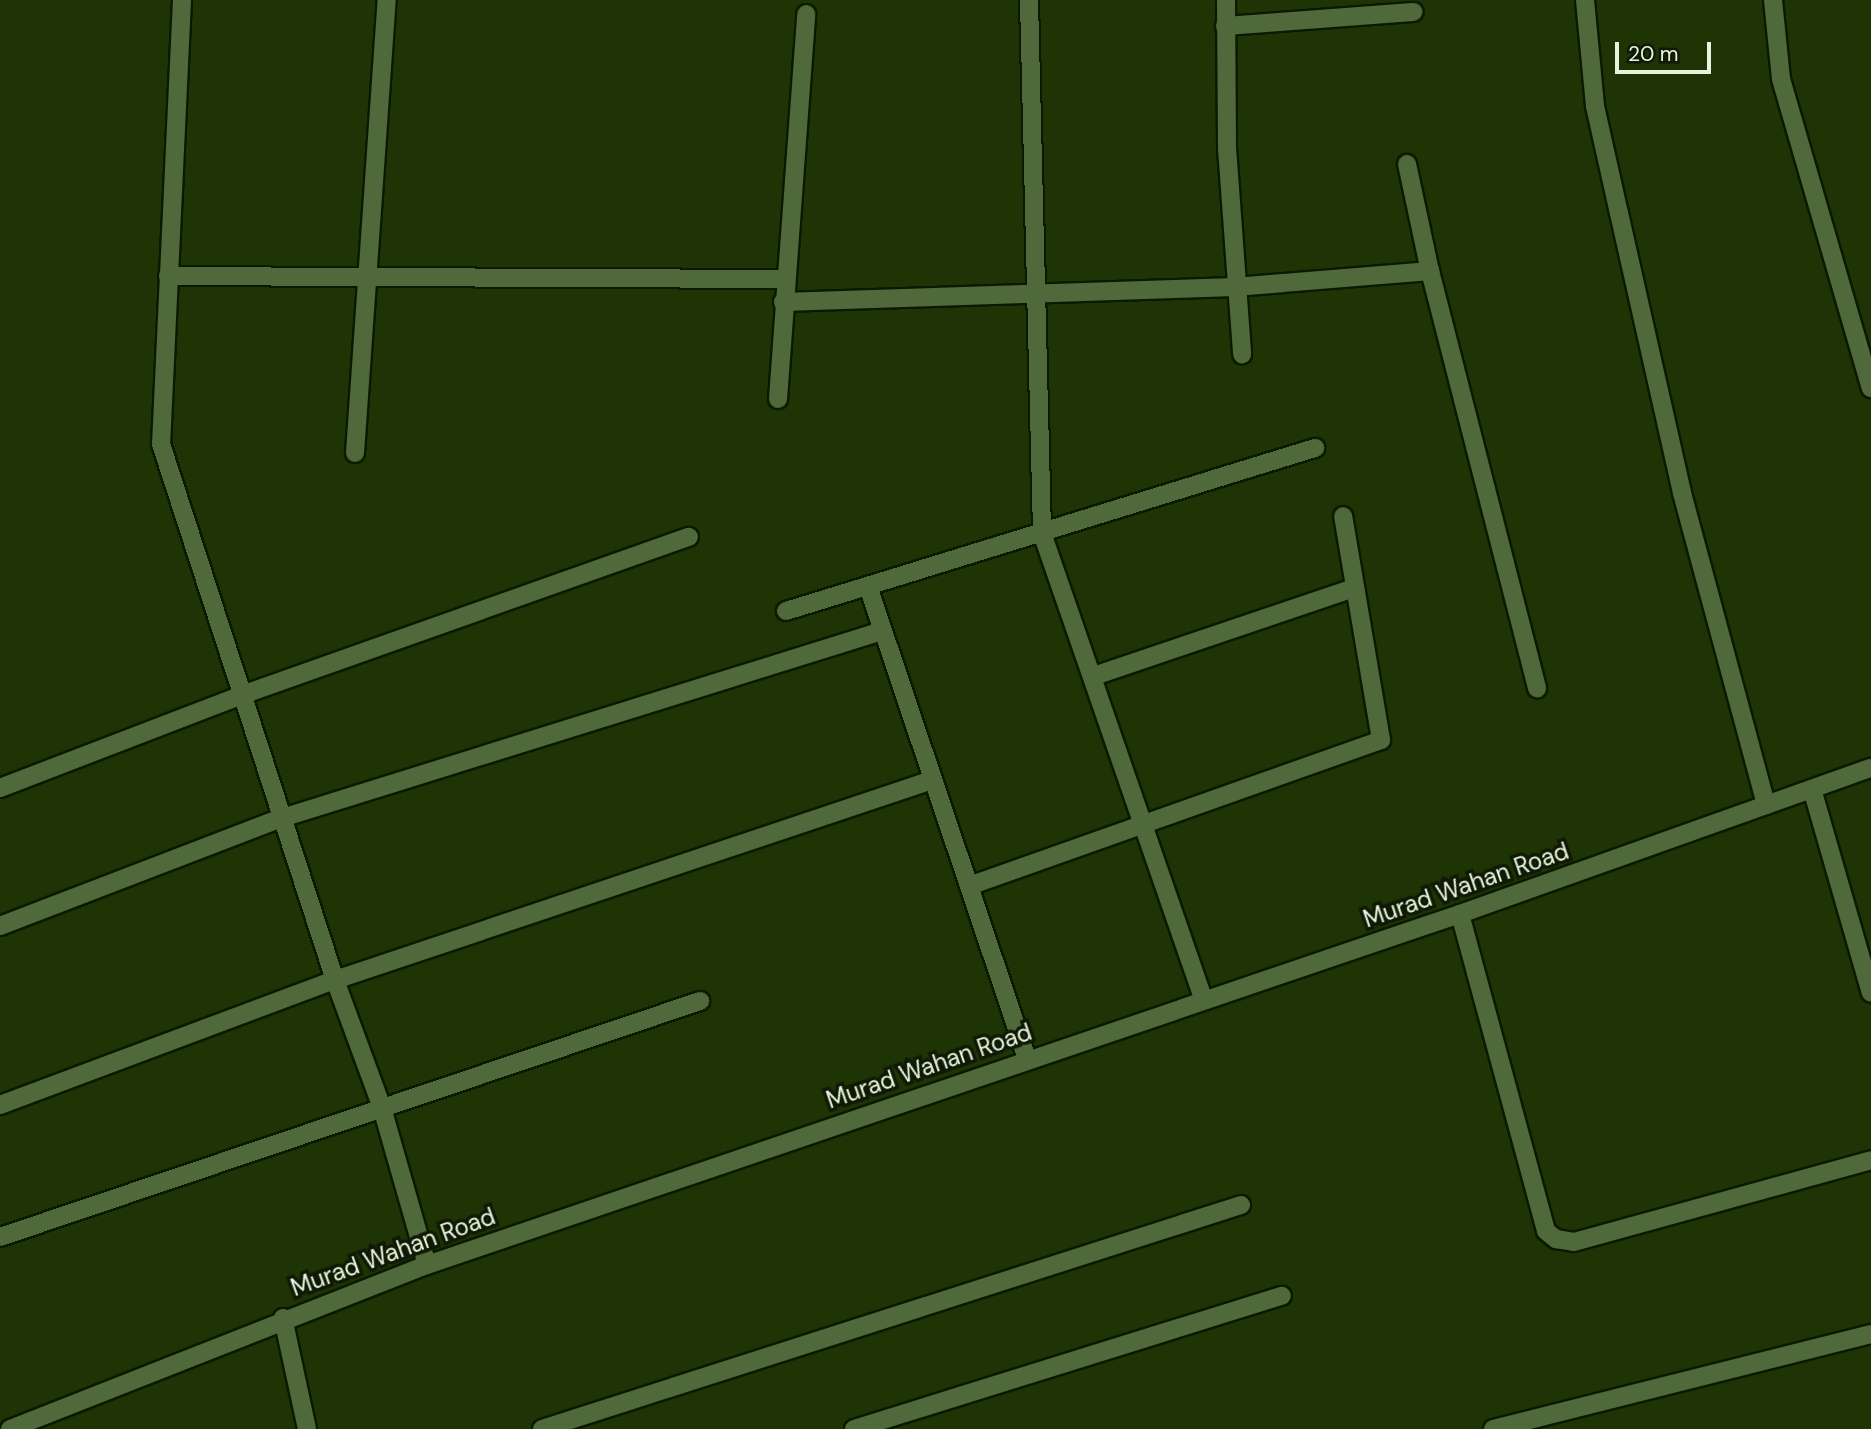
<!DOCTYPE html>
<style>
body{margin:0}
#map{position:relative;width:1871px;height:1429px;overflow:hidden;background:#1e3404;font-family:"DM Sans",sans-serif}
div>[style]{position:absolute}
.roads{filter:drop-shadow(2px 0 #0a1a00) drop-shadow(-2px 0 #0a1a00) drop-shadow(0 2px #0a1a00) drop-shadow(0 -2px #0a1a00)}
.minor>*{height:18px;margin:-9px;padding:0 9px;transform-origin:9px;border-radius:9px;background:#50693a}
span{translate:-50% -50%;white-space:nowrap;text-align:center;line-height:1.15;-webkit-text-stroke:7px #0f1906;paint-order:stroke}
.street-label{font-size:24px;color:#e6f5db}
.scale{position:absolute;left:1615px;top:42px;width:96px;height:32px;box-sizing:border-box;border:4px solid #e6f5db;border-top:0;padding-left:9px;font-size:21px;line-height:24px;white-space:nowrap;color:#e6f5db;-webkit-text-stroke:5px #0f1906;paint-order:stroke}
</style>
<div id="map">
<div class="roads">
<div class="minor">
<i style="left:182px;top:0;width:444px;rotate:92.7deg"></i>
<i style="left:161px;top:444px;width:564px;rotate:72.02deg"></i>
<i style="left:335px;top:980px;width:136px;rotate:69.8deg"></i>
<i style="left:382px;top:1108px;width:163px;rotate:74deg"></i>
<i style="left:1029px;top:0;width:533px;rotate:88.6deg"></i>
<i style="left:1042px;top:533px;width:493px;rotate:70.9deg"></i>
<i style="left:1226px;top:0;width:148px;rotate:89.6deg"></i>
<i style="left:1227px;top:148px;width:207px;rotate:85.8deg"></i>
<i style="left:1585px;top:0;width:106px;rotate:84.6deg"></i>
<i style="left:1595px;top:106px;width:110px;rotate:77.4deg"></i>
<i style="left:1619px;top:213px;width:287px;rotate:77.3deg"></i>
<i style="left:1682px;top:493px;width:323px;rotate:74.9deg"></i>
<i style="left:1773px;top:0;width:79px;rotate:84.2deg"></i>
<i style="left:1781px;top:79px;width:322px;rotate:73.8deg"></i>
<i style="left:1225px;top:26px;width:189px;rotate:-4.3deg"></i>
<i style="left:1407px;top:164px;width:109px;rotate:77.9deg"></i>
<i style="left:1430px;top:271px;width:431px;rotate:75.6deg"></i>
<i style="left:168px;top:276px;width:617px;rotate:0.28deg"></i>
<i style="left:783px;top:302px;width:452px;rotate:-1.9deg"></i>
<i style="left:1235px;top:287px;width:196px;rotate:-4.7deg"></i>
<i style="left:778px;top:399px;width:386px;rotate:-85.8deg"></i>
<i style="left:355px;top:453px;width:454px;rotate:-86deg"></i>
<i style="left:868px;top:586px;width:498px;rotate:71.4deg"></i>
<i style="left:786px;top:611px;width:554px;rotate:-17.13deg"></i>
<i style="left:1094px;top:676px;width:274px;rotate:-18.7deg"></i>
<i style="left:0;top:788px;width:259px;rotate:-21deg"></i>
<i style="left:242px;top:695px;width:474px;rotate:-19.5deg"></i>
<i style="left:1812px;top:789px;width:212px;rotate:73.9deg"></i>
<i style="left:969px;top:886px;width:437px;rotate:-19.5deg"></i>
<i style="left:1381px;top:740px;width:227px;rotate:-99.6deg"></i>
<i style="left:1460px;top:914px;width:328px;rotate:74.8deg"></i>
<i style="left:1546px;top:1231px;width:13px;rotate:39deg"></i>
<i style="left:1556px;top:1239px;width:18px;rotate:9deg"></i>
<i style="left:1574px;top:1242px;width:308px;rotate:-15.4deg"></i>
<i style="left:0;top:926px;width:302px;rotate:-21deg"></i>
<i style="left:282px;top:818px;width:628px;rotate:-17.31deg"></i>
<i style="left:0;top:1105px;width:358px;rotate:-20.5deg"></i>
<i style="left:335px;top:980px;width:630px;rotate:-18.52deg"></i>
<i style="left:0;top:1237px;width:739px;rotate:-18.63deg"></i>
<i style="left:283px;top:1318px;width:114px;rotate:77.8deg"></i>
<i style="left:10px;top:1429px;width:448px;rotate:-21.5deg"></i>
<i style="left:427px;top:1265px;width:1091px;rotate:-18.77deg"></i>
<i style="left:1460px;top:914px;width:436px;rotate:-19.6deg"></i>
<i style="left:542px;top:1429px;width:734px;rotate:-17.77deg"></i>
<i style="left:854px;top:1429px;width:448px;rotate:-17.3deg"></i>
<i style="left:1493px;top:1429px;width:390px;rotate:-14.1deg"></i>
</div>
</div>
<div class="street-label">
<span style="left:1466px;top:885px;rotate:-19deg">Murad Wahan Road</span>
<span style="left:929px;top:1066px;rotate:-19deg">Murad Wahan Road</span>
<span style="left:393px;top:1252px;rotate:-20deg">Murad Wahan Road</span>
</div>
<div class="scale">20 m</div>
</div>
